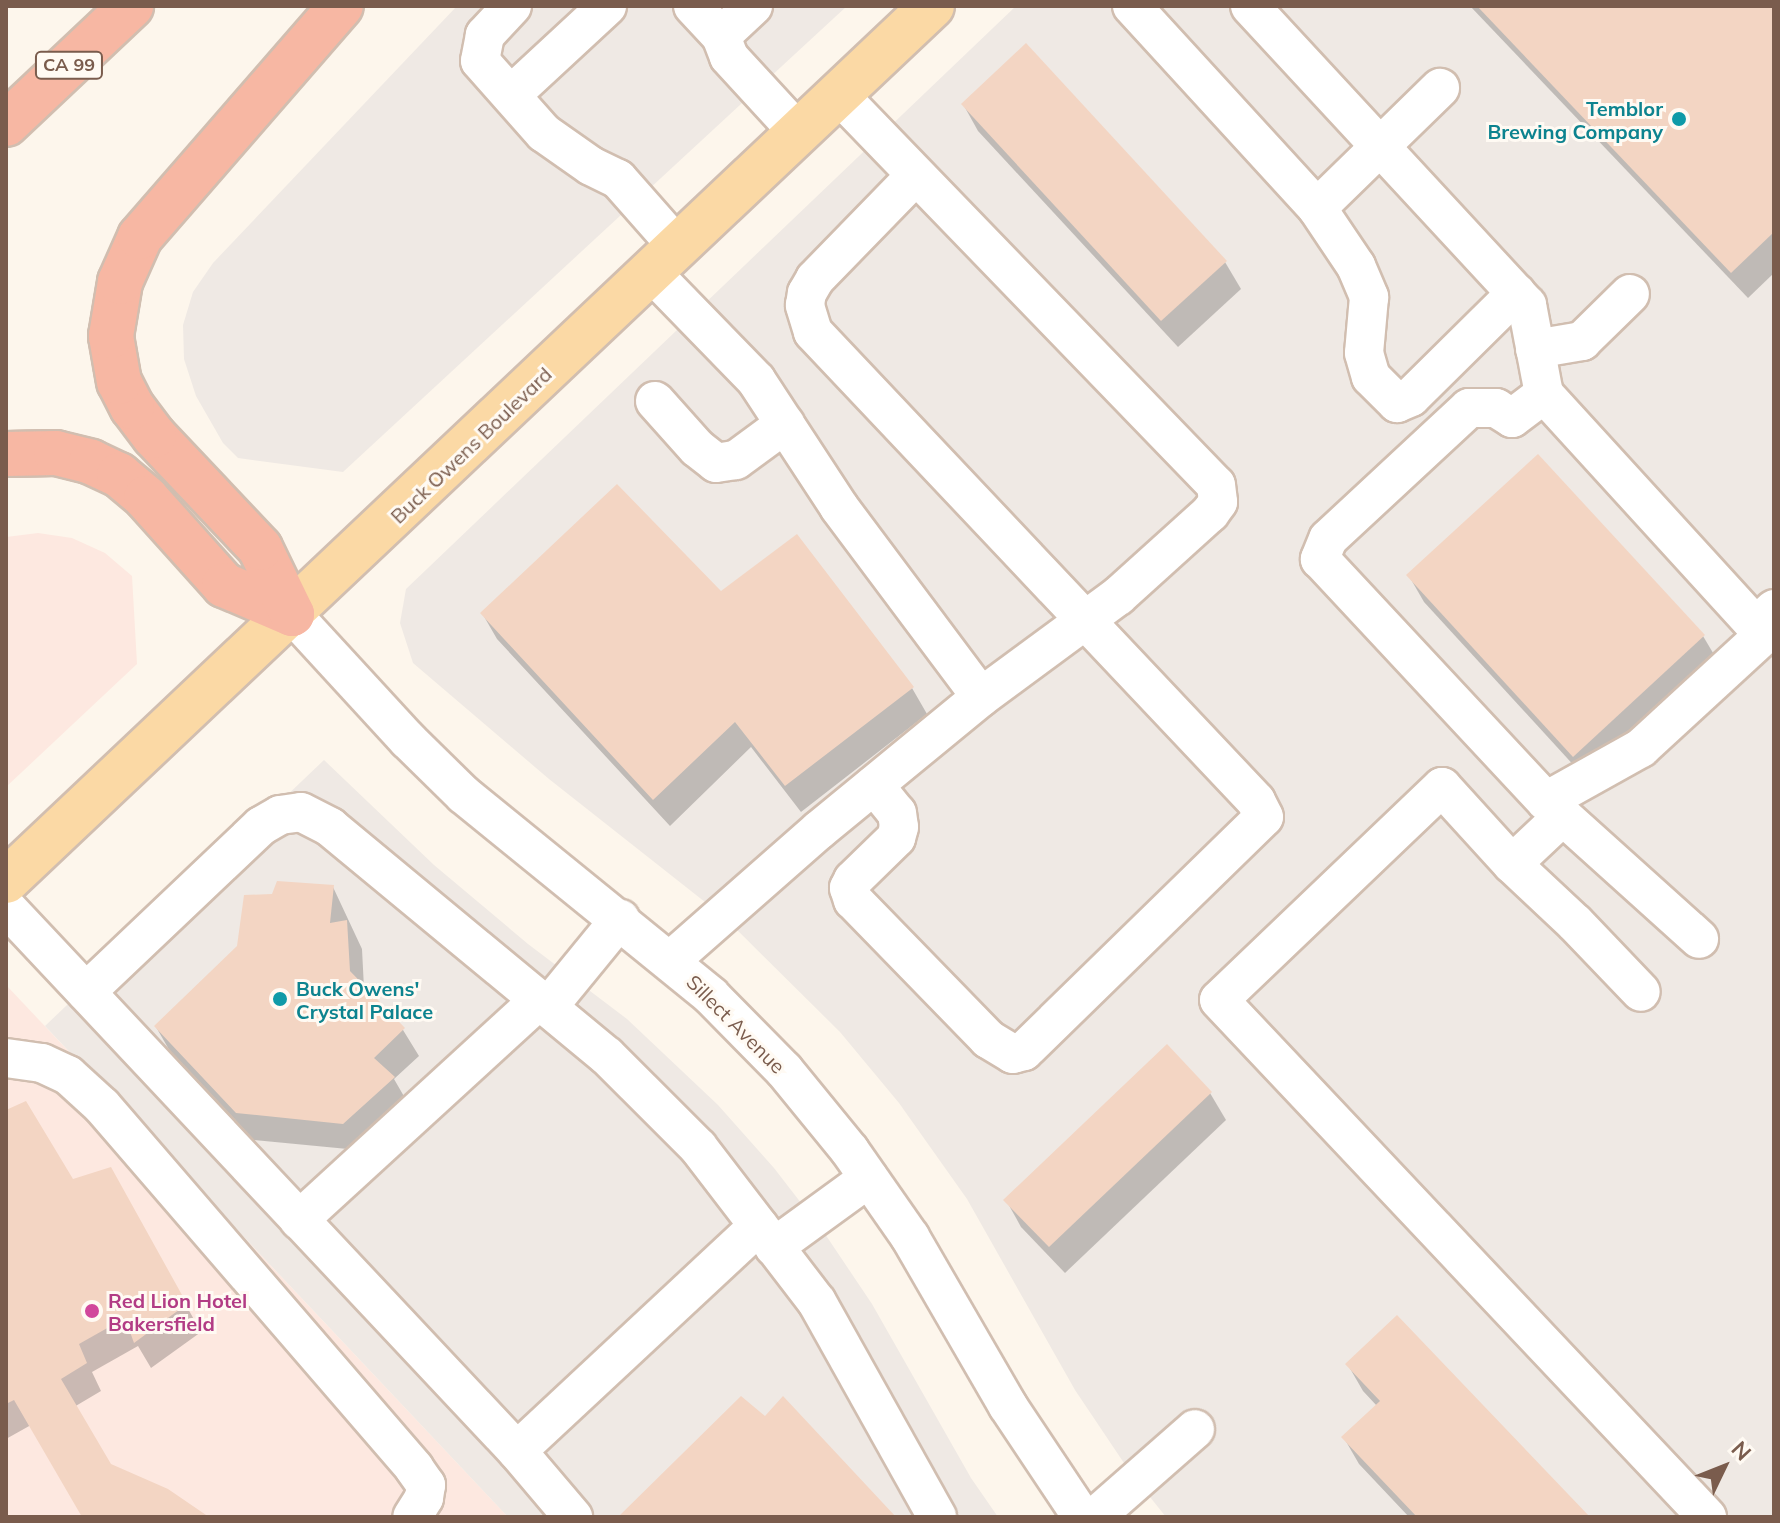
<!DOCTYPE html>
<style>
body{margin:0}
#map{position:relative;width:1780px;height:1523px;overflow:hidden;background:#fdf6ec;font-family:Mulish,sans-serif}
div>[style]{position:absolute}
.commercial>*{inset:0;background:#fde8e0}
.industrial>*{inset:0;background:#efe9e4}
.shadow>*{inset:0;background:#0003}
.building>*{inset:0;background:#f3d5c3}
.roads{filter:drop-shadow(2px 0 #d1beb0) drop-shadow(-2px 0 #d1beb0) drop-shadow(0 2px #d1beb0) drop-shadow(0 -2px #d1beb0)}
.minor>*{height:38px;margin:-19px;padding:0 19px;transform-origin:19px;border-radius:19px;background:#fff}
.major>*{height:44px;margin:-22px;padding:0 22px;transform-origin:22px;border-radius:22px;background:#fbd9a5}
.highway>*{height:44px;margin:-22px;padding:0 22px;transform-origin:22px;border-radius:22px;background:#f7b7a3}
.dots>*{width:22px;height:22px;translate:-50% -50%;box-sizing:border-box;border:4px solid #fffaf3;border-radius:50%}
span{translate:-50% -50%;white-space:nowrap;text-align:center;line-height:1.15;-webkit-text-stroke:6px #fffaf3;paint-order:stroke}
.shield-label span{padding:2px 6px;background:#fffaf3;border:2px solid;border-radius:6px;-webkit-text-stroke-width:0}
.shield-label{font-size:18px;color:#7a5c4d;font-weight:700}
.culture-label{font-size:20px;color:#0d838f;font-weight:700}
.right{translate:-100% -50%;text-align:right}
.left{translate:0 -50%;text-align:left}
.street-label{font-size:20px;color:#7a5c4d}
.hotel-label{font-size:20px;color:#b23c85;font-weight:700}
.frame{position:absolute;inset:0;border:8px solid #7a5c4d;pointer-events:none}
.north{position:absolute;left:1684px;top:1427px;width:80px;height:80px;-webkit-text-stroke:6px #fffaf3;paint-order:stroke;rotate:47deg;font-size:22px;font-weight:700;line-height:32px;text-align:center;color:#7a5c4d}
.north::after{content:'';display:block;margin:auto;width:28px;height:36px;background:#7a5c4d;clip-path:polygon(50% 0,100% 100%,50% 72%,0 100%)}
</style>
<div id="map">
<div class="commercial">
<i style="clip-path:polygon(38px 533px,72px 538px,105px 553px,132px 576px,137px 664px,6px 787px,6px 537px)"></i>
<i style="clip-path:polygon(7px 986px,508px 1517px,6px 1517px)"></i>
</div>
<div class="industrial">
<i style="clip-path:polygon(457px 6px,847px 6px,343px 472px,238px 458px,223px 443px,196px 396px,184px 359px,183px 325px,193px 292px,213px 263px)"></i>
<i style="clip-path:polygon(1016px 6px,1774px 6px,1774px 1517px,1166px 1517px,1130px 1472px,1075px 1390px,967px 1199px,899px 1103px,840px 1032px,724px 917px,549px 779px,413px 663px,400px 623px,406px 589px)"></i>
<i style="clip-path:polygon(324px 760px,434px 865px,528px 944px,627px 1019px,718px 1105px,774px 1168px,825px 1234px,872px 1304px,971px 1478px,998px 1517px,508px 1517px,45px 1026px)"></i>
</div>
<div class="shadow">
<i style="clip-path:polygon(1470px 6px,1774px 6px,1774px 273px,1748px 298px)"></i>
<i style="clip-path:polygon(963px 104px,1225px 262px,1241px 289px,1178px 347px,978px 131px)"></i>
<i style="clip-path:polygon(1409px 576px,1703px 636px,1719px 663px,1589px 782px,1424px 602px)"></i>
<i style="clip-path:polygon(482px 613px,912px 688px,927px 714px,801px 812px,751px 747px,670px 826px,497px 639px)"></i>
<i style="clip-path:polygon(333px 887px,362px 949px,364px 988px,403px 1030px,419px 1056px,394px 1079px,409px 1105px,358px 1150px,253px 1140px,171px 1053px,156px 1027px,239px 947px,273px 896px)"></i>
<i style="clip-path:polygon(1210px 1093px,1226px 1120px,1065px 1273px,1021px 1227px,1006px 1200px)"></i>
<i style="clip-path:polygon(6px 1113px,72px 1181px,110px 1169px,201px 1332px,151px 1368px,138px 1346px,92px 1372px,101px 1391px,74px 1407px,109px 1465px,205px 1517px,84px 1517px,31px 1425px,6px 1439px)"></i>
<i style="clip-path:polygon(1348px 1365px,1587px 1517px,1409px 1517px,1359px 1464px,1344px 1438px,1377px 1406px,1363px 1391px)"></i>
</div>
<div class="building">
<i style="clip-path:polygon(1477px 6px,1774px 6px,1774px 232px,1731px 273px)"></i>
<i style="clip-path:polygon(1026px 43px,1227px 261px,1161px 321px,961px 104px)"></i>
<i style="clip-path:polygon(1538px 454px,1705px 635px,1573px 757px,1406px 575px)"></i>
<i style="clip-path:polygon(617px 484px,721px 591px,797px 534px,914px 687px,785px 786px,735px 722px,653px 800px,480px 613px)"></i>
<i style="clip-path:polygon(277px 881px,334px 885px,330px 923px,347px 920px,350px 971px,405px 1028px,374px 1058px,395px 1077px,343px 1124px,236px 1113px,154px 1026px,237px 946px,244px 895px,272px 894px)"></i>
<i style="clip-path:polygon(1167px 1044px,1212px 1092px,1049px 1247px,1003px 1200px)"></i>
<i style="clip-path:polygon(26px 1101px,73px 1179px,111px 1167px,187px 1304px,134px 1343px,125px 1318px,79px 1344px,87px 1363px,61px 1379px,111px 1464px,168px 1489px,209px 1517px,82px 1517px,14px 1400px,6px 1404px,6px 1110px)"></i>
<i style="clip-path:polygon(1397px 1315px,1590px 1517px,1417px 1517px,1341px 1437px,1380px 1401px,1345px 1364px)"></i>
<i style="clip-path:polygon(741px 1396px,765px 1416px,783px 1396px,896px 1517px,618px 1517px)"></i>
</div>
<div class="roads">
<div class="minor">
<i style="left:512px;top:6px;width:40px;rotate:133deg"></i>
<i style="left:485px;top:35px;width:26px;rotate:101deg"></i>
<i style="left:480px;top:61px;width:96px;rotate:48.4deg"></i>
<i style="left:544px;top:133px;width:57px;rotate:35.1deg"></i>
<i style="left:591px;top:166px;width:30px;rotate:26deg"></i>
<i style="left:618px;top:179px;width:89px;rotate:48.6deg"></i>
<i style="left:693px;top:6px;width:41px;rotate:47deg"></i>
<i style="left:721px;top:36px;width:22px;rotate:69deg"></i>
<i style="left:729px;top:57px;width:100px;rotate:47.4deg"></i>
<i style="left:1132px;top:6px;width:274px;rotate:47.5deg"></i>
<i style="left:1317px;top:208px;width:172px;rotate:-44.3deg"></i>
<i style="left:1250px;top:6px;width:408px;rotate:47.2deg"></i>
<i style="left:1527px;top:305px;width:91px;rotate:79.2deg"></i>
<i style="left:1544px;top:394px;width:314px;rotate:47.6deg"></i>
<i style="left:1756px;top:626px;width:25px;rotate:-43deg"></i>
<i style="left:721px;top:36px;width:44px;rotate:-43.2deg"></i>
<i style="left:837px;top:93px;width:545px;rotate:45.97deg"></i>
<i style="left:1216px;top:485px;width:17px;rotate:83deg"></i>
<i style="left:1218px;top:502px;width:14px;rotate:126deg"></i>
<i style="left:1210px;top:513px;width:124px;rotate:137.9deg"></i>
<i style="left:1118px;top:596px;width:170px;rotate:143.6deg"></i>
<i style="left:511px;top:95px;width:131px;rotate:-42.8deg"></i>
<i style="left:1317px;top:208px;width:70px;rotate:56.1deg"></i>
<i style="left:1356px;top:266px;width:34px;rotate:67deg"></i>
<i style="left:1369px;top:297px;width:56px;rotate:95.1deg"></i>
<i style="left:1364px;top:353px;width:25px;rotate:74deg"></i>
<i style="left:1371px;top:377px;width:37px;rotate:45deg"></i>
<i style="left:1397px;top:403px;width:15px;rotate:-23deg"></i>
<i style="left:1411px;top:397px;width:148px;rotate:-44.7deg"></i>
<i style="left:651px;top:272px;width:151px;rotate:45.8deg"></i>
<i style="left:756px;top:380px;width:152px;rotate:56.8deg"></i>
<i style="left:839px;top:507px;width:237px;rotate:53.2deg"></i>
<i style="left:981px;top:697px;width:210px;rotate:140.6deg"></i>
<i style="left:819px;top:830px;width:198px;rotate:138.7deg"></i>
<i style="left:1535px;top:349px;width:48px;rotate:-9.7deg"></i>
<i style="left:1582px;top:341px;width:67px;rotate:-44.4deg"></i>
<i style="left:1544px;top:394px;width:40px;rotate:143deg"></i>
<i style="left:1512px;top:418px;width:19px;rotate:-148deg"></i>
<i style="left:1496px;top:408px;width:27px;rotate:180deg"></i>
<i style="left:1469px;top:408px;width:192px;rotate:137.1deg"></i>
<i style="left:1328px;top:539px;width:22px;rotate:112deg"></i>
<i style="left:1320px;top:559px;width:331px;rotate:47deg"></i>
<i style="left:1546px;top:801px;width:109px;rotate:-29.2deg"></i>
<i style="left:1641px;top:748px;width:167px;rotate:-42.6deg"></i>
<i style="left:655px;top:401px;width:63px;rotate:48.2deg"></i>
<i style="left:697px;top:448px;width:24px;rotate:38deg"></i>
<i style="left:716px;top:463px;width:20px;rotate:-9deg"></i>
<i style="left:736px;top:460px;width:61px;rotate:-36.3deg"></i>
<i style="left:292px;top:614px;width:171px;rotate:47.4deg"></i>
<i style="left:408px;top:740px;width:78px;rotate:44.5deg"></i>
<i style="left:464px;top:795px;width:318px;rotate:39.1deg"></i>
<i style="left:711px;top:996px;width:104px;rotate:45.4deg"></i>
<i style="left:784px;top:1070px;width:104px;rotate:50.8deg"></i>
<i style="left:850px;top:1151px;width:105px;rotate:55.1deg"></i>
<i style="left:910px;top:1237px;width:195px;rotate:59.9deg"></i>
<i style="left:1008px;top:1406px;width:133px;rotate:56.3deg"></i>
<i style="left:874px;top:785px;width:36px;rotate:51deg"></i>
<i style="left:897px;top:813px;width:14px;rotate:82deg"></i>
<i style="left:899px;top:827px;width:11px;rotate:105deg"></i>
<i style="left:896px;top:838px;width:60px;rotate:135.7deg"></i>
<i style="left:853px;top:880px;width:9px;rotate:117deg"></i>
<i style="left:849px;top:888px;width:13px;rotate:72deg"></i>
<i style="left:853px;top:900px;width:194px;rotate:45.8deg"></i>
<i style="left:988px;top:1039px;width:29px;rotate:31deg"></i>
<i style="left:1013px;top:1054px;width:11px;rotate:-15deg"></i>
<i style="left:1024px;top:1051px;width:335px;rotate:-44.3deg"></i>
<i style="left:1264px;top:817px;width:18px;rotate:-117deg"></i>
<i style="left:1256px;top:801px;width:645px;rotate:-133.37deg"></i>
<i style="left:813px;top:332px;width:28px;rotate:-107deg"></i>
<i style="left:805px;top:305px;width:12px;rotate:-81deg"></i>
<i style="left:807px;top:293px;width:16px;rotate:-60deg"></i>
<i style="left:815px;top:279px;width:144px;rotate:-45.8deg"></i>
<i style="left:1546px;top:801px;width:206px;rotate:42deg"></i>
<i style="left:1563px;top:816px;width:70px;rotate:136.7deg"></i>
<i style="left:1512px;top:864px;width:104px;rotate:-132.3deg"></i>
<i style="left:1442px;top:787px;width:308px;rotate:136.3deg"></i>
<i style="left:1219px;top:1000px;width:711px;rotate:46.65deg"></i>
<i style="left:1512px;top:864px;width:86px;rotate:43.1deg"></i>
<i style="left:1575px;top:923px;width:95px;rotate:46.3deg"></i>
<i style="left:6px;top:907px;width:746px;rotate:46.79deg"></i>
<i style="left:517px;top:1451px;width:87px;rotate:49.7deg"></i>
<i style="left:86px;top:992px;width:241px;rotate:-43.5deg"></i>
<i style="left:261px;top:826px;width:22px;rotate:-30deg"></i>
<i style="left:280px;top:815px;width:21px;rotate:-8deg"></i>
<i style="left:301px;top:812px;width:33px;rotate:27deg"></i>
<i style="left:330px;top:827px;width:359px;rotate:39.6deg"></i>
<i style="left:607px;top:1056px;width:129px;rotate:45deg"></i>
<i style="left:698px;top:1147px;width:195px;rotate:52.5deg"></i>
<i style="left:817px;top:1302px;width:246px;rotate:60.8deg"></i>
<i style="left:548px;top:1007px;width:114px;rotate:-50.7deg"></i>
<i style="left:6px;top:1058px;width:36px;rotate:8deg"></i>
<i style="left:42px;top:1063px;width:29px;rotate:25deg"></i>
<i style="left:68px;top:1075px;width:46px;rotate:42.4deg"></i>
<i style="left:102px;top:1106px;width:478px;rotate:49.2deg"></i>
<i style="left:414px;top:1468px;width:21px;rotate:55deg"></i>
<i style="left:426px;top:1485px;width:13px;rotate:99deg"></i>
<i style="left:424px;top:1498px;width:22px;rotate:122deg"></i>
<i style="left:299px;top:1220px;width:326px;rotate:-42.5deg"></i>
<i style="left:774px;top:1247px;width:117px;rotate:-36deg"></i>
<i style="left:517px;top:1451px;width:330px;rotate:-43deg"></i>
<i style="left:1095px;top:1517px;width:133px;rotate:-41.3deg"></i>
</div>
<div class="major">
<i style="left:6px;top:881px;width:1274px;rotate:-43.38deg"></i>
</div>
<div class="highway">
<i style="left:6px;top:124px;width:172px;rotate:-43.3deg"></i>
<i style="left:6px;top:454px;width:50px;rotate:-1.1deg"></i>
<i style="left:56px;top:453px;width:36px;rotate:14deg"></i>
<i style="left:91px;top:462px;width:31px;rotate:25deg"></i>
<i style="left:119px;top:475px;width:35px;rotate:40deg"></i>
<i style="left:146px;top:498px;width:117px;rotate:48.1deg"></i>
<i style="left:224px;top:585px;width:74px;rotate:23.1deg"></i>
<i style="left:292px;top:614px;width:73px;rotate:-115.9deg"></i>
<i style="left:260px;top:548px;width:154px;rotate:-133.4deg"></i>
<i style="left:154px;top:436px;width:36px;rotate:-127deg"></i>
<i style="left:132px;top:407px;width:28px;rotate:-117deg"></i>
<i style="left:119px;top:382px;width:47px;rotate:-99.9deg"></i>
<i style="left:111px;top:336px;width:55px;rotate:-80.5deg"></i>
<i style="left:120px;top:282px;width:49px;rotate:-66deg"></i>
<i style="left:140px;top:237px;width:306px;rotate:-49deg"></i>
</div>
</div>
<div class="dots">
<i style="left:1679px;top:119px;background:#0f9aa8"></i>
<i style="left:280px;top:999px;background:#0f9aa8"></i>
<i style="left:92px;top:1311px;background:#d1479c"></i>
</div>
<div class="shield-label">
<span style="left:69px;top:65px">CA 99</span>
</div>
<div class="culture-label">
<span class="right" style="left:1663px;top:120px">Temblor<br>Brewing Company</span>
<span class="left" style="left:296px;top:1000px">Buck Owens'<br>Crystal Palace</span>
</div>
<div class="street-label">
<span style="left:471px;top:445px;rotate:-44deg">Buck Owens Boulevard</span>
<span style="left:736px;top:1024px;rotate:45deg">Sillect Avenue</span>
</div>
<div class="hotel-label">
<span class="left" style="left:108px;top:1312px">Red Lion Hotel<br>Bakersfield</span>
</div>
<div class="frame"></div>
<div class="north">N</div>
</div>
